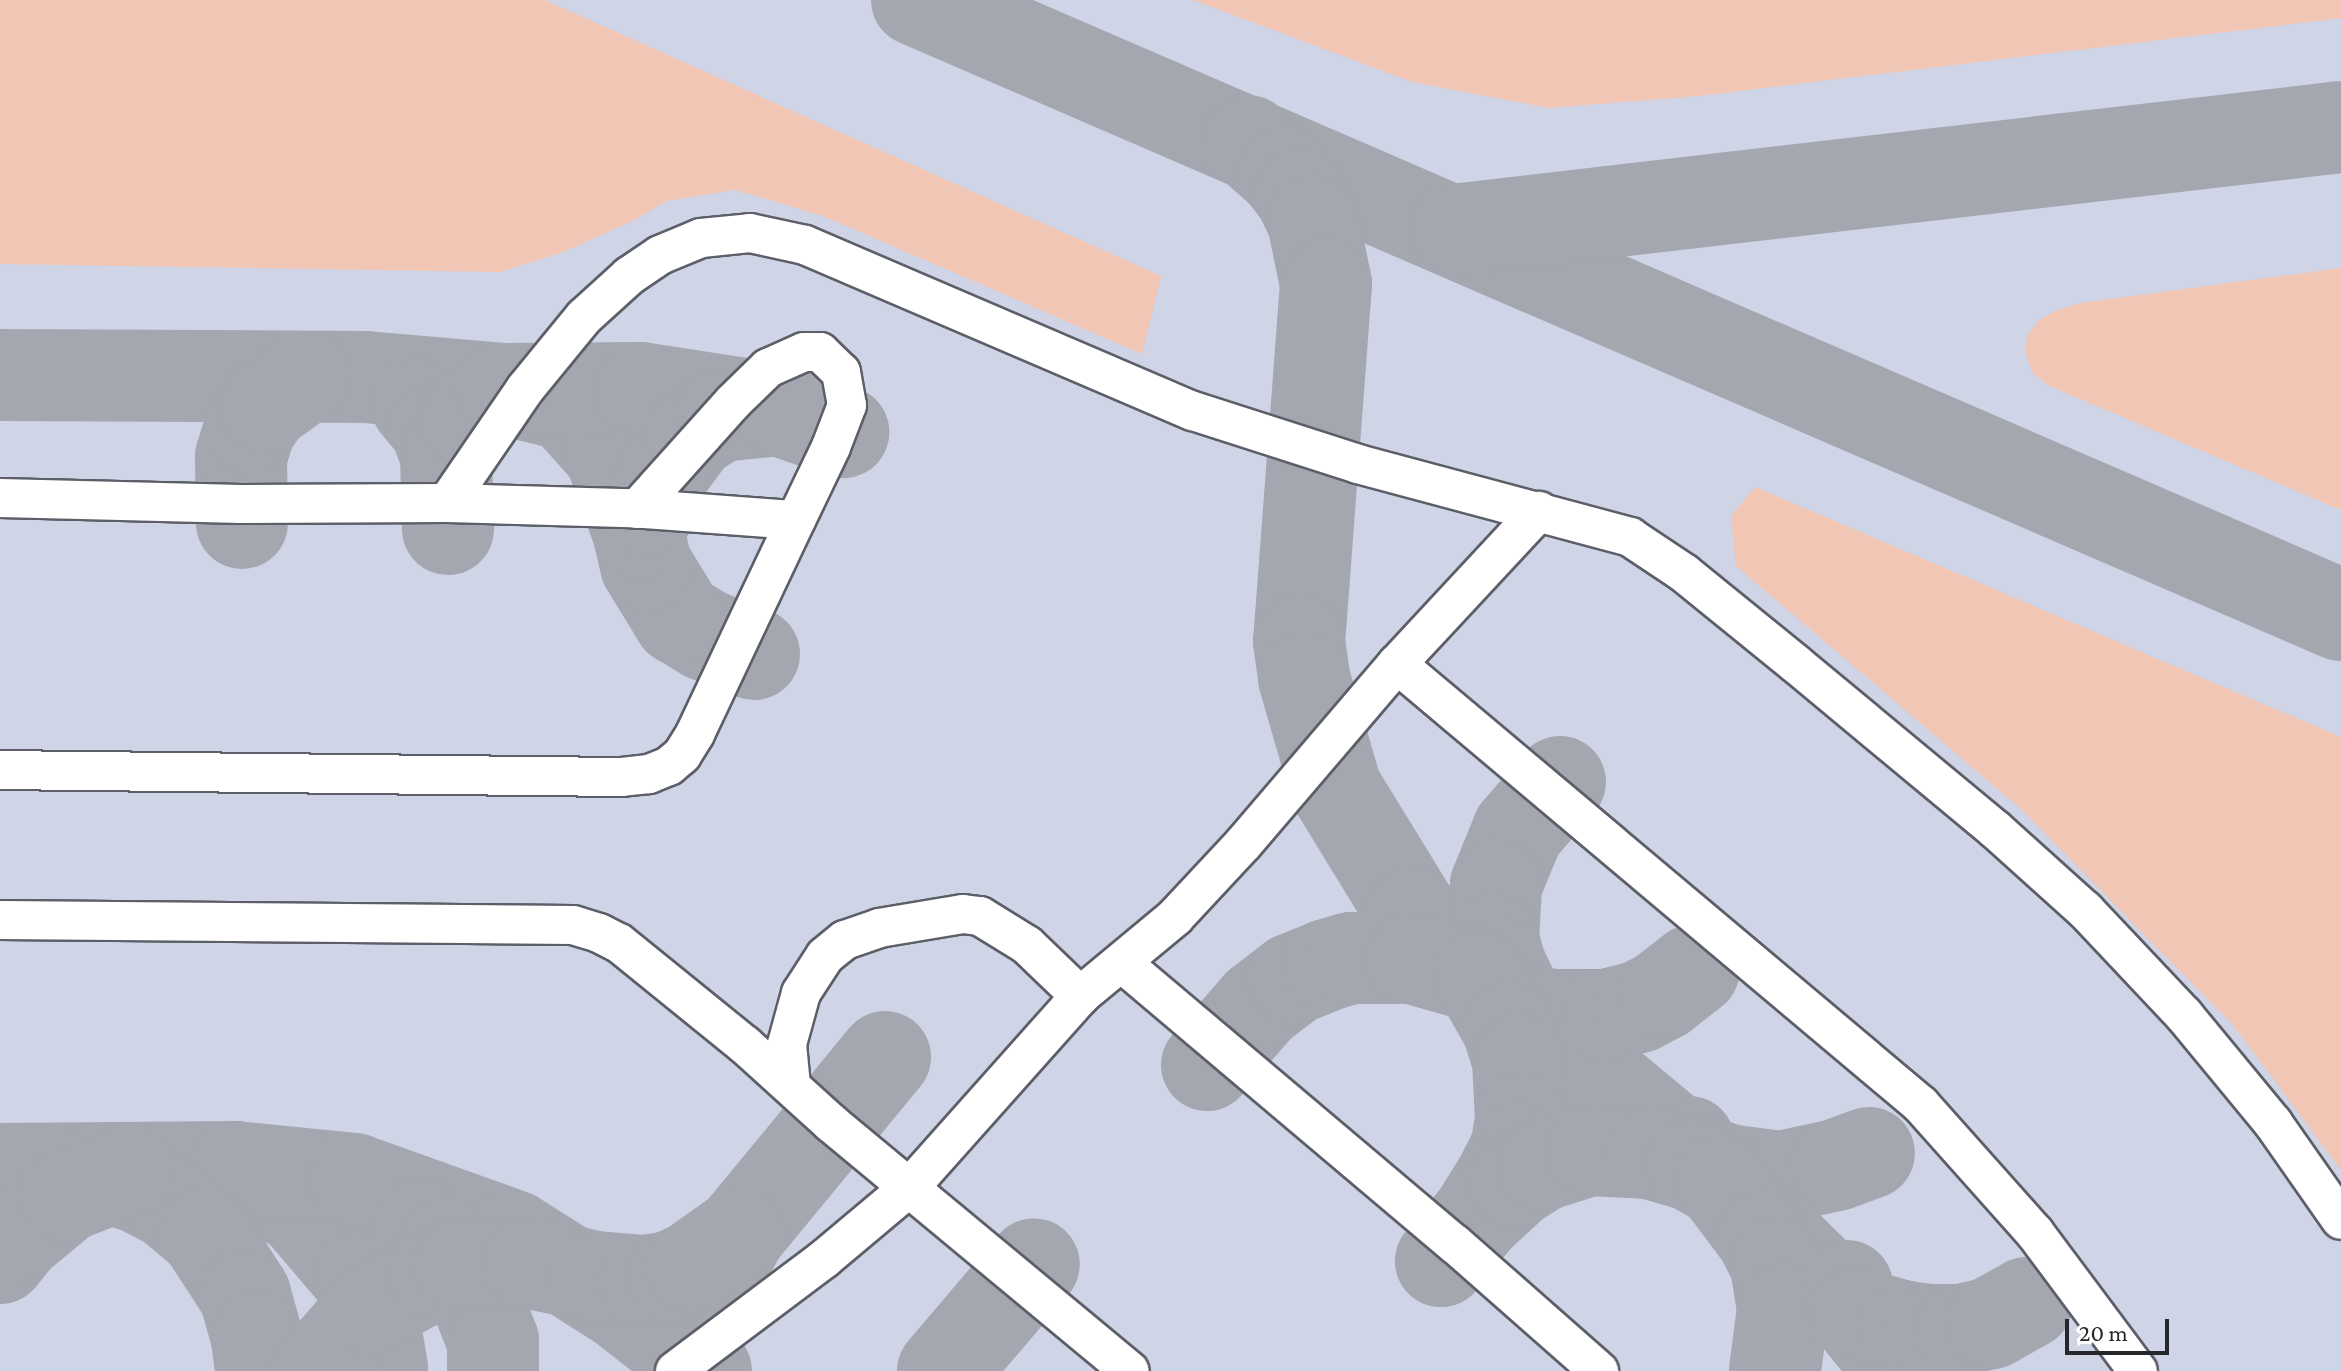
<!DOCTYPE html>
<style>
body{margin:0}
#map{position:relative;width:2341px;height:1371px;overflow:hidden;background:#dcdfea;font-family:"Crimson Pro",serif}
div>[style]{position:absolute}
.built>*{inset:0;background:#cfd4e6}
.green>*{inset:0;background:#f1c6b4}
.taxiway>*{height:92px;margin:-46px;padding:0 46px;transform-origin:46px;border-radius:46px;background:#a4a7b0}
.roads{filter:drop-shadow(2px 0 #5c5e68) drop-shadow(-2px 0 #5c5e68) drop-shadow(0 2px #5c5e68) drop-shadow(0 -2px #5c5e68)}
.minor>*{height:38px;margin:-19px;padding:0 19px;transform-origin:19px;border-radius:19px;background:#fff}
span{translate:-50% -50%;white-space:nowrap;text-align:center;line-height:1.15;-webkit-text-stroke:8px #fff;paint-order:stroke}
.scale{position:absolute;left:2065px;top:1319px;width:104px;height:36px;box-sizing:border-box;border:4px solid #26272b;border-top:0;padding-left:10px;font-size:24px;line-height:28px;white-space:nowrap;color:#26272b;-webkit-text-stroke:6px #fff;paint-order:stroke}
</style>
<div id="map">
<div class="built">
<i style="clip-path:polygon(0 0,2341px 0,2341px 1371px,0 1371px)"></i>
</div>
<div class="green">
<i style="clip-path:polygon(0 0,545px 0,1161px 276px,1142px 354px,823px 216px,735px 190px,666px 201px,637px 219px,563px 252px,500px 272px,0 264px)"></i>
<i style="clip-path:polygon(1193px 0,2341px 0,2341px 18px,1698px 96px,1549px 108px,1412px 82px)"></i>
<i style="clip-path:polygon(2341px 268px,2341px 510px,2047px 385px,2032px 372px,2025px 352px,2027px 336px,2038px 321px,2057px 310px,2080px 303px)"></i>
<i style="clip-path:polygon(1755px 487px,2341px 737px,2341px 1170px,2233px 1025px,2021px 809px,1736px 566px,1731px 516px)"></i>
</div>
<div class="taxiway">
<i style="left:917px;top:0;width:1551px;rotate:23.36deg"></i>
<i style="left:1248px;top:141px;width:48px;rotate:41.6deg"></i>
<i style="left:1284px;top:173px;width:26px;rotate:53deg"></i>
<i style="left:1300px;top:194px;width:30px;rotate:64deg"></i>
<i style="left:1313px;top:221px;width:64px;rotate:78.3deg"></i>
<i style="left:1326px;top:284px;width:358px;rotate:94.3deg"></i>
<i style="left:1299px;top:641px;width:37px;rotate:82deg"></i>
<i style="left:1304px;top:678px;width:116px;rotate:73.9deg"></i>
<i style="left:1336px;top:789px;width:145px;rotate:58.5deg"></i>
<i style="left:1412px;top:913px;width:93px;rotate:43.7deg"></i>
<i style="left:1479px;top:977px;width:286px;rotate:39.8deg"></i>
<i style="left:1699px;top:1160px;width:218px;rotate:44.6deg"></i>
<i style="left:1854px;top:1313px;width:75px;rotate:51deg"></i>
<i style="left:1454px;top:230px;width:893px;rotate:-6.62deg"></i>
<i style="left:0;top:375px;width:365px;rotate:0.3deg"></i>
<i style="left:365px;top:377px;width:137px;rotate:5deg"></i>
<i style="left:501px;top:389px;width:37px;rotate:13deg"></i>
<i style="left:537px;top:397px;width:32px;rotate:16deg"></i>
<i style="left:568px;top:406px;width:63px;rotate:48.2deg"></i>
<i style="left:610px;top:453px;width:86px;rotate:70.3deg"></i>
<i style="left:417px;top:405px;width:30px;rotate:50deg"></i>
<i style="left:436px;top:428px;width:30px;rotate:70deg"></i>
<i style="left:446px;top:456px;width:73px;rotate:88.4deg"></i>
<i style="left:446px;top:456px;width:40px;rotate:-62deg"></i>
<i style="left:465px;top:421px;width:48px;rotate:-41.6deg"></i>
<i style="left:501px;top:389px;width:139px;rotate:-0.4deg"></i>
<i style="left:640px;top:388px;width:133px;rotate:8.7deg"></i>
<i style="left:242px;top:523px;width:66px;rotate:-90.9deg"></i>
<i style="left:241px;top:457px;width:30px;rotate:-73deg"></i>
<i style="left:250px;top:428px;width:27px;rotate:-56deg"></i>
<i style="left:265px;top:406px;width:49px;rotate:-35.9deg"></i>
<i style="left:754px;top:654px;width:52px;rotate:-158.4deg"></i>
<i style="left:706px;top:635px;width:31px;rotate:-149deg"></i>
<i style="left:679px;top:619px;width:63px;rotate:-121.4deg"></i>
<i style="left:646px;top:565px;width:32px;rotate:-103deg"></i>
<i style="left:639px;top:534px;width:26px;rotate:-69deg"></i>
<i style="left:648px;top:510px;width:40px;rotate:-68deg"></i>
<i style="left:663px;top:473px;width:49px;rotate:-53.4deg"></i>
<i style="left:692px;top:434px;width:33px;rotate:-33deg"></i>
<i style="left:720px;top:416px;width:58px;rotate:-5.9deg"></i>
<i style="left:778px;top:410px;width:69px;rotate:18.7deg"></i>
<i style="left:1560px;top:782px;width:65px;rotate:130.6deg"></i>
<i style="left:1518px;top:831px;width:58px;rotate:112.2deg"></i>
<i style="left:1496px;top:885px;width:55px;rotate:93.1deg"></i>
<i style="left:1493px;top:940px;width:26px;rotate:74deg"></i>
<i style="left:1500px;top:965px;width:51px;rotate:64.4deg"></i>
<i style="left:1522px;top:1011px;width:33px;rotate:7deg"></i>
<i style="left:1555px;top:1015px;width:51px"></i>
<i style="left:1606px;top:1015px;width:34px;rotate:-14deg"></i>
<i style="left:1639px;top:1007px;width:27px;rotate:-28deg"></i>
<i style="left:1663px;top:994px;width:39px;rotate:-38deg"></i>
<i style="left:1207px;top:1065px;width:79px;rotate:-49.1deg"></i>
<i style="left:1259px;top:1005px;width:43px;rotate:-37.4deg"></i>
<i style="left:1293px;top:979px;width:37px;rotate:-22deg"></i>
<i style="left:1327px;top:965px;width:26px;rotate:-16deg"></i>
<i style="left:1352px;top:958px;width:60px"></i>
<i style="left:1412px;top:958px;width:70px;rotate:15.8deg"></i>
<i style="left:1479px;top:977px;width:59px;rotate:60.4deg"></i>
<i style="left:1508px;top:1028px;width:34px;rotate:73deg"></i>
<i style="left:1518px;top:1060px;width:59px;rotate:87.1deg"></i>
<i style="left:1521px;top:1119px;width:30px;rotate:99deg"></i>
<i style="left:1516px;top:1149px;width:31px;rotate:117deg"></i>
<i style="left:1502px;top:1177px;width:47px;rotate:122deg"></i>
<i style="left:1477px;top:1217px;width:57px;rotate:129.3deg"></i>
<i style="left:1689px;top:1142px;width:21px;rotate:61deg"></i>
<i style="left:1699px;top:1160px;width:31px;rotate:19deg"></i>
<i style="left:1728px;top:1170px;width:53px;rotate:7.5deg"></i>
<i style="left:1781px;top:1177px;width:56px;rotate:-12.3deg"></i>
<i style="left:1836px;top:1165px;width:35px;rotate:-20deg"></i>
<i style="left:235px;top:1167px;width:79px;rotate:33.1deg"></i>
<i style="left:301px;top:1210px;width:88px;rotate:49.6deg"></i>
<i style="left:358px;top:1277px;width:34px;rotate:66deg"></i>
<i style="left:372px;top:1308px;width:61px;rotate:80.5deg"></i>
<i style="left:0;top:1169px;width:235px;rotate:-0.5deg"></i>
<i style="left:235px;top:1167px;width:120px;rotate:5.8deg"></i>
<i style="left:354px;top:1179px;width:169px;rotate:19.7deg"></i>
<i style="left:513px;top:1236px;width:128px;rotate:32.2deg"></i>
<i style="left:621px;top:1304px;width:108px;rotate:38.2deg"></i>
<i style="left:92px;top:1173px;width:48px;rotate:16.9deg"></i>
<i style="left:138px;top:1187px;width:35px;rotate:27deg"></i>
<i style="left:169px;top:1203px;width:47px;rotate:39.8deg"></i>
<i style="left:205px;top:1233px;width:74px;rotate:57.2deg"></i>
<i style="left:245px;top:1295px;width:45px;rotate:74.4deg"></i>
<i style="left:257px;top:1338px;width:33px;rotate:83deg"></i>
<i style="left:1477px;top:1217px;width:52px;rotate:-42.6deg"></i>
<i style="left:1515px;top:1182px;width:32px;rotate:-32deg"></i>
<i style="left:1542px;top:1165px;width:50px;rotate:-17.4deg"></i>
<i style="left:1590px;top:1150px;width:60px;rotate:2.9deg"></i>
<i style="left:1650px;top:1153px;width:43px;rotate:16.3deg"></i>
<i style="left:1691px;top:1165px;width:33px;rotate:29deg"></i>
<i style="left:1720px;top:1181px;width:70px;rotate:53.1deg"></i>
<i style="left:1762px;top:1237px;width:31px;rotate:63deg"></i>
<i style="left:1776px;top:1265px;width:45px;rotate:81deg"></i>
<i style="left:1783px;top:1309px;width:63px;rotate:97.4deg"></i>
<i style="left:420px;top:1222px;width:33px;rotate:43deg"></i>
<i style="left:444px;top:1244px;width:26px;rotate:53deg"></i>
<i style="left:460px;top:1265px;width:42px;rotate:64.7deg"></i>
<i style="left:478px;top:1303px;width:41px;rotate:68.5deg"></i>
<i style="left:493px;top:1341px;width:30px;rotate:90deg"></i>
<i style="left:0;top:1258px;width:28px;rotate:-51deg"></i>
<i style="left:18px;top:1236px;width:62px;rotate:-39.8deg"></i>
<i style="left:66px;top:1196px;width:66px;rotate:-21.2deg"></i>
<i style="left:1847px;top:1286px;width:28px;rotate:75deg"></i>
<i style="left:1854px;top:1313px;width:54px;rotate:15.1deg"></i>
<i style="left:1906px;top:1327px;width:25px;rotate:7deg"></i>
<i style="left:1931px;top:1330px;width:30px"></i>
<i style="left:1961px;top:1330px;width:31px;rotate:-13deg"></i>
<i style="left:1991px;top:1323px;width:41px;rotate:-29.1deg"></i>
<i style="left:720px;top:1290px;width:31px;rotate:-79deg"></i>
<i style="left:726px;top:1260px;width:30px;rotate:-63deg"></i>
<i style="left:740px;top:1233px;width:228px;rotate:-50.5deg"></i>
<i style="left:317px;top:1371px;width:84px;rotate:-48.9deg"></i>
<i style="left:372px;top:1308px;width:71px;rotate:-28.7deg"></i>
<i style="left:434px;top:1274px;width:28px;rotate:-19deg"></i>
<i style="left:460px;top:1265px;width:67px;rotate:-2.6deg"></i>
<i style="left:527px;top:1262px;width:71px;rotate:12.3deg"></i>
<i style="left:596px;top:1277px;width:49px;rotate:4.7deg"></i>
<i style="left:645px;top:1281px;width:25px;rotate:-9deg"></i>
<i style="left:670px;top:1277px;width:24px;rotate:-24deg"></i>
<i style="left:692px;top:1267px;width:59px;rotate:-35.3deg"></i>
<i style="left:943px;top:1371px;width:140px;rotate:-49.6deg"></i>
</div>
<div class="roads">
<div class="minor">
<i style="left:0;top:498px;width:241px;rotate:1.4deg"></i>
<i style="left:241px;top:504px;width:206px;rotate:-0.3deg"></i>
<i style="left:447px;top:503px;width:184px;rotate:1.6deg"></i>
<i style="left:631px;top:508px;width:165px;rotate:4.2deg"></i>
<i style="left:796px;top:520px;width:237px;rotate:115.3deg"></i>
<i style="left:695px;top:734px;width:25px;rotate:122deg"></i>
<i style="left:682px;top:755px;width:17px;rotate:140deg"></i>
<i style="left:669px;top:766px;width:22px;rotate:158deg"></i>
<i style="left:649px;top:774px;width:27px;rotate:174deg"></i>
<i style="left:622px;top:777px;width:622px;rotate:-179.36deg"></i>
<i style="left:447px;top:503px;width:138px;rotate:-55.6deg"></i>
<i style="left:525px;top:389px;width:93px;rotate:-50.7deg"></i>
<i style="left:584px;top:317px;width:61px;rotate:-42.3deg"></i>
<i style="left:629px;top:276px;width:37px;rotate:-34deg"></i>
<i style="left:660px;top:255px;width:44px;rotate:-22.5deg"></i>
<i style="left:701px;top:238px;width:49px;rotate:-5.8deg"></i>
<i style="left:750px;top:233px;width:56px;rotate:12.3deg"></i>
<i style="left:805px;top:245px;width:422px;rotate:23.2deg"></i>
<i style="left:1193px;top:411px;width:173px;rotate:17.8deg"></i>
<i style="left:1358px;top:464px;width:282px;rotate:15deg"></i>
<i style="left:1630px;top:537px;width:65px;rotate:33.7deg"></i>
<i style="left:1684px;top:573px;width:144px;rotate:39.1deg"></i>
<i style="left:1796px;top:664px;width:260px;rotate:39.7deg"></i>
<i style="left:1996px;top:830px;width:120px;rotate:42deg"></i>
<i style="left:2085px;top:910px;width:144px;rotate:46.7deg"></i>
<i style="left:2184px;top:1015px;width:140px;rotate:50.5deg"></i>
<i style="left:2273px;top:1123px;width:118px;rotate:55deg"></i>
<i style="left:637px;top:509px;width:144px;rotate:-48.1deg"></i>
<i style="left:733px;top:402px;width:49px;rotate:-44.2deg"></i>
<i style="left:768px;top:368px;width:39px;rotate:-24deg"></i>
<i style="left:804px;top:352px;width:16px"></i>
<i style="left:820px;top:352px;width:29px;rotate:44deg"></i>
<i style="left:841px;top:372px;width:34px;rotate:80deg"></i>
<i style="left:847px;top:405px;width:45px;rotate:110.9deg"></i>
<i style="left:831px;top:447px;width:81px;rotate:115.6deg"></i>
<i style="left:1397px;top:664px;width:685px;rotate:40.08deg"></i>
<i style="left:1921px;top:1105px;width:171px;rotate:48.3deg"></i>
<i style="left:2035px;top:1233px;width:172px;rotate:53.3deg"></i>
<i style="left:0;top:920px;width:573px;rotate:0.5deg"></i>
<i style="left:573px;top:925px;width:27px;rotate:17deg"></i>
<i style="left:599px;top:933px;width:22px;rotate:27deg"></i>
<i style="left:619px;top:943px;width:162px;rotate:39deg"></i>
<i style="left:745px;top:1045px;width:116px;rotate:42.2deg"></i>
<i style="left:831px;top:1123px;width:388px;rotate:39.7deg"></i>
<i style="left:1122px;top:963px;width:436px;rotate:40.2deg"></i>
<i style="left:1455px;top:1244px;width:192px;rotate:41.4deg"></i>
<i style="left:791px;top:1086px;width:42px;rotate:-95.4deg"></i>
<i style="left:787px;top:1044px;width:53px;rotate:-74.6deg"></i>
<i style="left:801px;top:993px;width:44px;rotate:-57deg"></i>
<i style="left:825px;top:956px;width:26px;rotate:-39deg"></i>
<i style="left:845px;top:940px;width:36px;rotate:-19deg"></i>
<i style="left:879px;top:928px;width:85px;rotate:-9.5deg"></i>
<i style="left:963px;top:914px;width:17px;rotate:7deg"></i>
<i style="left:980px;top:916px;width:55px;rotate:31.7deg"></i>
<i style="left:1027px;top:945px;width:74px;rotate:43.9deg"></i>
<i style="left:675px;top:1371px;width:186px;rotate:-36.9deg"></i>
<i style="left:824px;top:1259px;width:114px;rotate:-40deg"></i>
<i style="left:911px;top:1186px;width:254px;rotate:-48.3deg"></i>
<i style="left:1080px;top:996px;width:124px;rotate:-39.7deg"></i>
<i style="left:1175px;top:917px;width:101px;rotate:-47deg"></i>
<i style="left:1244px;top:843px;width:235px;rotate:-49.5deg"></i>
<i style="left:1397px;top:664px;width:209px;rotate:-47.1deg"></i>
</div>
</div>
<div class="scale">20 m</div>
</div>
